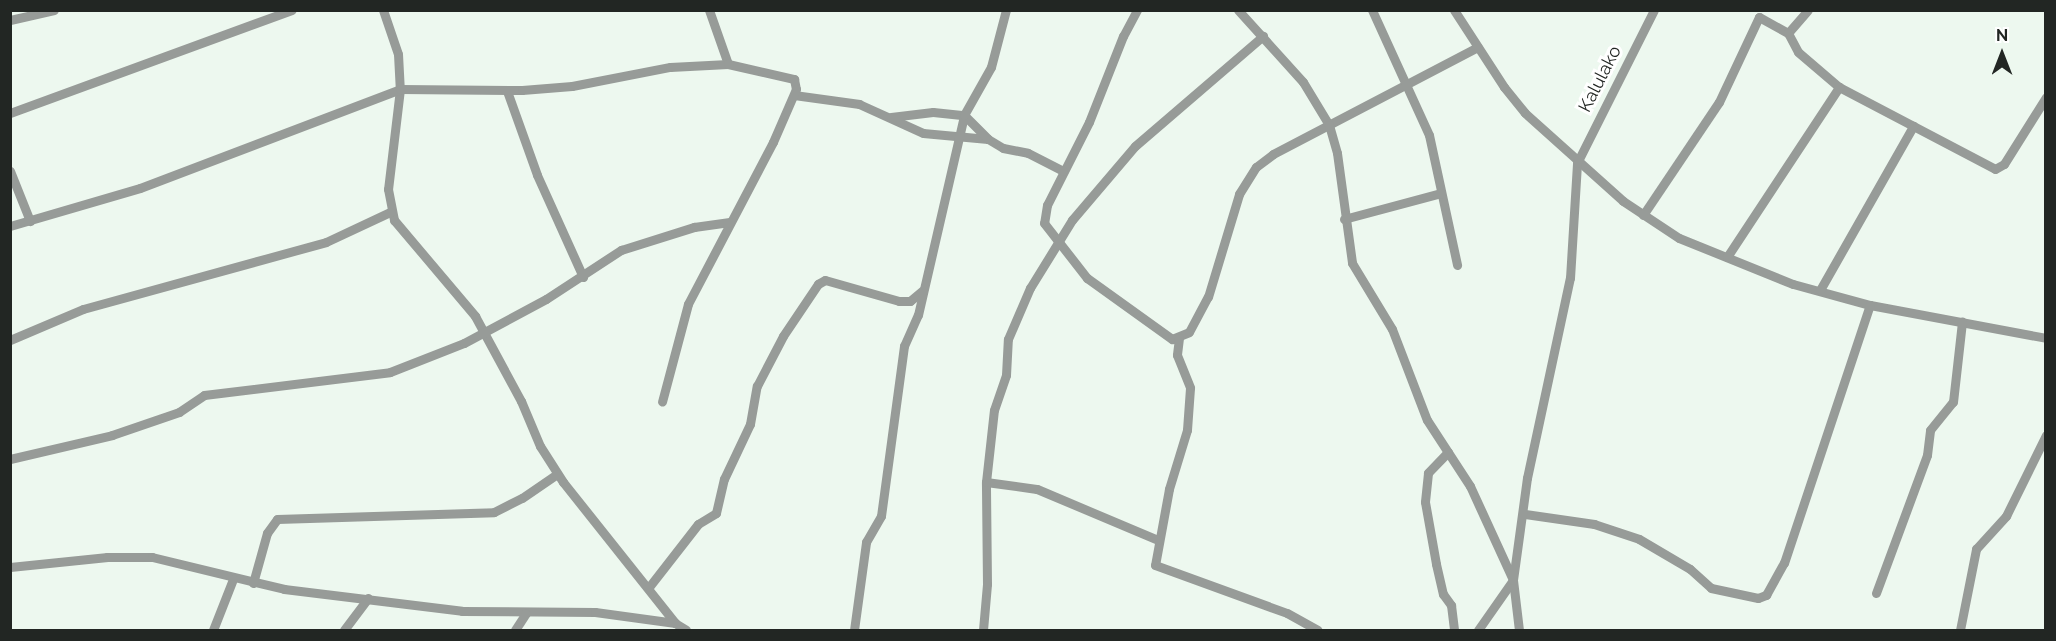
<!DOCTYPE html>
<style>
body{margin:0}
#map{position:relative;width:2056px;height:641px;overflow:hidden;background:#edf8ef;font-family:Raleway,sans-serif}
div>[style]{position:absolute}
.minor>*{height:9px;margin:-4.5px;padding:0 4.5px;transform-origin:4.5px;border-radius:4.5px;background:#979b98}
span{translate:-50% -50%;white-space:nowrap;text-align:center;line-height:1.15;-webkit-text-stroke:6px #fff;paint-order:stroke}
.street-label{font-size:18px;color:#222623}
.frame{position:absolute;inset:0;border:12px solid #222623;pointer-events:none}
.north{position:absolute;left:1972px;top:24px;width:60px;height:60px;-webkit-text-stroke:4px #fff;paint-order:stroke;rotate:0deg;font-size:16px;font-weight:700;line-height:24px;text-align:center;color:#222623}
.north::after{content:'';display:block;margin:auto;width:21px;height:27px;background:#222623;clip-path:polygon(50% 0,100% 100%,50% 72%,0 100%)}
</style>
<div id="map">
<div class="minor">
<i style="left:383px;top:10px;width:46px;rotate:71.2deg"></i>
<i style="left:398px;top:54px;width:35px;rotate:87deg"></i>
<i style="left:400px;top:89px;width:101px;rotate:96.8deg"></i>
<i style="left:388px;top:189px;width:32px;rotate:79deg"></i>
<i style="left:394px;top:220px;width:126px;rotate:49.8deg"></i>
<i style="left:475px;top:316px;width:97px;rotate:61.6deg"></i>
<i style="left:521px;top:401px;width:49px;rotate:67.1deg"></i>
<i style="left:540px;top:446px;width:43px;rotate:57.4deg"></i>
<i style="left:563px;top:482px;width:180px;rotate:51.5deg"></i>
<i style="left:675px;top:623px;width:13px;rotate:32deg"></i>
<i style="left:709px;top:10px;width:57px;rotate:70.6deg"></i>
<i style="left:1137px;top:10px;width:30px;rotate:118deg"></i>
<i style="left:1123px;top:36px;width:92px;rotate:111.6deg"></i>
<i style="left:1089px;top:122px;width:93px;rotate:116.8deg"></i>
<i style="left:1047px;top:205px;width:18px;rotate:99deg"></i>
<i style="left:1044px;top:223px;width:70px;rotate:52deg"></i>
<i style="left:1087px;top:278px;width:105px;rotate:35.7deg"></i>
<i style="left:1172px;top:339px;width:18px;rotate:-22deg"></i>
<i style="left:1189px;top:332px;width:40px;rotate:-62deg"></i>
<i style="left:1208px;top:297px;width:108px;rotate:-73.2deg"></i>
<i style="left:1239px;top:194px;width:32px;rotate:-58deg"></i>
<i style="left:1256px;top:167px;width:21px;rotate:-37deg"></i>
<i style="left:1273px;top:154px;width:231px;rotate:-27.6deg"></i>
<i style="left:1238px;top:10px;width:97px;rotate:47.9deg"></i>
<i style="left:1303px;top:82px;width:50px;rotate:58.8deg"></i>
<i style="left:1329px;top:125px;width:29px;rotate:74deg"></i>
<i style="left:1337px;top:153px;width:111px;rotate:82.2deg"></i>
<i style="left:1352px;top:263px;width:77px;rotate:58.8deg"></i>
<i style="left:1392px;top:329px;width:97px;rotate:69deg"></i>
<i style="left:1427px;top:420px;width:79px;rotate:56.9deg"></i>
<i style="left:1470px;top:486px;width:103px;rotate:65.4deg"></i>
<i style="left:1513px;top:580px;width:50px;rotate:83.2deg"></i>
<i style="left:1372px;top:10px;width:137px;rotate:65.5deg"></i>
<i style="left:1429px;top:135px;width:133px;rotate:77.8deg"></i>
<i style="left:1454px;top:10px;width:92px;rotate:57deg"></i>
<i style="left:1504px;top:87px;width:33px;rotate:51deg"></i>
<i style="left:1525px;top:113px;width:132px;rotate:41.9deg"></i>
<i style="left:1623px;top:201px;width:67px;rotate:33.5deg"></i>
<i style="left:1679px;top:238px;width:123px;rotate:22deg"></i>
<i style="left:1793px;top:284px;width:80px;rotate:15.3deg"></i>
<i style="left:1870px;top:305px;width:179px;rotate:10.6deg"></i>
<i style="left:10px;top:20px;width:45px;rotate:-12.8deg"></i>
<i style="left:1788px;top:33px;width:30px;rotate:-49deg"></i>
<i style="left:507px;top:91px;width:89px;rotate:70.3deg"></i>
<i style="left:537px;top:175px;width:112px;rotate:65.7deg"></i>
<i style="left:794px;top:95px;width:66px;rotate:7.9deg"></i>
<i style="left:859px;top:104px;width:70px;rotate:24.4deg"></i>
<i style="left:923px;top:133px;width:65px;rotate:5.3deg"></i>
<i style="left:988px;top:139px;width:17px;rotate:31deg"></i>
<i style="left:1003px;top:148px;width:25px;rotate:11deg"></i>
<i style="left:1028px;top:153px;width:39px;rotate:27deg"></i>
<i style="left:10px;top:113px;width:300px;rotate:-20.1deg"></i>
<i style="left:891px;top:117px;width:42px;rotate:-6.8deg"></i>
<i style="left:933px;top:112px;width:31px;rotate:6deg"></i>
<i style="left:964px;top:115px;width:34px;rotate:45deg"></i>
<i style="left:10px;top:171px;width:54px;rotate:68.2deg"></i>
<i style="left:1643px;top:215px;width:136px;rotate:-56.1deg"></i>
<i style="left:1719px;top:102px;width:94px;rotate:-64.8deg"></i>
<i style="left:1759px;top:17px;width:33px;rotate:29deg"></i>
<i style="left:1788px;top:33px;width:21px;rotate:62deg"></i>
<i style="left:1798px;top:52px;width:54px;rotate:40.5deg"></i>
<i style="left:1839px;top:87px;width:176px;rotate:27.7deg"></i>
<i style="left:1995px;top:169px;width:10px;rotate:-29deg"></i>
<i style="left:2004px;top:164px;width:79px;rotate:-57.9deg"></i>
<i style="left:1344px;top:219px;width:100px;rotate:-15deg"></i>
<i style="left:10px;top:226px;width:135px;rotate:-16.3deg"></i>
<i style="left:140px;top:188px;width:278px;rotate:-20.8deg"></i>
<i style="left:400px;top:89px;width:122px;rotate:0.5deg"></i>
<i style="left:522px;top:90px;width:50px;rotate:-4.6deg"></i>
<i style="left:572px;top:86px;width:100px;rotate:-11deg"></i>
<i style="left:670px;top:67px;width:58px;rotate:-3deg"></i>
<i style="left:728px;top:64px;width:68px;rotate:12.8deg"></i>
<i style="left:794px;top:79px;width:10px;rotate:79deg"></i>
<i style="left:796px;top:89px;width:58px;rotate:113.5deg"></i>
<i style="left:773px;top:142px;width:183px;rotate:117.7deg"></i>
<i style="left:688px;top:304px;width:101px;rotate:104.9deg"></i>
<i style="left:1727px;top:257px;width:204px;rotate:-56.6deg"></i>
<i style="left:1820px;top:290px;width:189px;rotate:-60.4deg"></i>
<i style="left:1179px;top:338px;width:17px;rotate:97deg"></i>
<i style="left:1177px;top:355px;width:35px;rotate:68deg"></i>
<i style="left:1190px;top:388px;width:42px;rotate:94.1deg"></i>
<i style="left:1187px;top:430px;width:62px;rotate:107deg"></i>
<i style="left:1169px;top:489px;width:77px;rotate:100.4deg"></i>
<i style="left:1155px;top:565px;width:140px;rotate:20deg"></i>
<i style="left:1287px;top:613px;width:35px;rotate:29deg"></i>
<i style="left:10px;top:340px;width:79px;rotate:-23deg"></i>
<i style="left:83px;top:309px;width:252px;rotate:-15.4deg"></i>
<i style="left:326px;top:242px;width:71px;rotate:-25.1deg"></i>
<i style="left:1448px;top:452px;width:29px;rotate:134deg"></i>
<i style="left:1428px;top:473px;width:29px;rotate:96deg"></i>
<i style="left:1425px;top:502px;width:63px;rotate:79.9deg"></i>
<i style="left:1436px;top:564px;width:31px;rotate:77deg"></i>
<i style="left:1443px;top:594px;width:14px;rotate:54deg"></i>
<i style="left:1451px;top:605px;width:25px;rotate:83deg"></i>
<i style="left:10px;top:459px;width:105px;rotate:-13.2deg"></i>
<i style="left:112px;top:435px;width:71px;rotate:-18.9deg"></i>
<i style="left:179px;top:412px;width:30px;rotate:-34deg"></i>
<i style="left:204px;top:395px;width:187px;rotate:-7deg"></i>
<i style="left:390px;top:372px;width:79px;rotate:-21.4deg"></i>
<i style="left:464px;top:343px;width:93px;rotate:-28.2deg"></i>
<i style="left:546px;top:299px;width:90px;rotate:-33.2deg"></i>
<i style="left:621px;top:250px;width:77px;rotate:-17.5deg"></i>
<i style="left:694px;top:227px;width:36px;rotate:-8deg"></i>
<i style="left:986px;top:482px;width:51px;rotate:7.8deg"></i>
<i style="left:1037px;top:489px;width:131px;rotate:22.9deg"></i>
<i style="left:1525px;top:514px;width:70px;rotate:8.2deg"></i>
<i style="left:1594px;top:524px;width:47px;rotate:18.4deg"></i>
<i style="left:1639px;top:539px;width:59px;rotate:30.5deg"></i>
<i style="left:1690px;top:569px;width:28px;rotate:42deg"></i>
<i style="left:1711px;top:588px;width:48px;rotate:12deg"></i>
<i style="left:1758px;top:598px;width:9px;rotate:-21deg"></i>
<i style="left:1766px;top:595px;width:37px;rotate:-61deg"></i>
<i style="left:1784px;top:563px;width:272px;rotate:-71.6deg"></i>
<i style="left:10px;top:567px;width:98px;rotate:-5.9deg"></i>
<i style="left:107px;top:557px;width:45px"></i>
<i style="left:152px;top:557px;width:136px;rotate:13.6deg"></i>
<i style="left:284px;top:589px;width:179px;rotate:7deg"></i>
<i style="left:462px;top:611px;width:133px;rotate:0.4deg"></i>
<i style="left:595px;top:612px;width:81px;rotate:7.8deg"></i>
<i style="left:253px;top:583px;width:52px;rotate:-74.4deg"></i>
<i style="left:267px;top:533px;width:17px;rotate:-54deg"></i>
<i style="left:277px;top:519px;width:217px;rotate:-1.8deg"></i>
<i style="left:494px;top:512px;width:31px;rotate:-27deg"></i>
<i style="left:522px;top:498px;width:42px;rotate:-34.4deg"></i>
<i style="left:649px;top:587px;width:80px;rotate:-52.1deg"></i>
<i style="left:698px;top:524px;width:21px;rotate:-31deg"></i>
<i style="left:716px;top:513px;width:35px;rotate:-77deg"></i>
<i style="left:724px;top:479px;width:61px;rotate:-64.7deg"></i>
<i style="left:750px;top:424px;width:39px;rotate:-80deg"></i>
<i style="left:757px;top:386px;width:56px;rotate:-62.5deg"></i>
<i style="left:783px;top:336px;width:63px;rotate:-56.1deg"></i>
<i style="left:818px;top:284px;width:8px;rotate:-30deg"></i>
<i style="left:825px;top:280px;width:77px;rotate:15.8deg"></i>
<i style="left:899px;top:301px;width:11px"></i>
<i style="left:910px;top:301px;width:16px;rotate:-40deg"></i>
<i style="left:1876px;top:593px;width:147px;rotate:-69.7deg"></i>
<i style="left:1927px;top:455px;width:25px;rotate:-83deg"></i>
<i style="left:1930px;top:430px;width:36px;rotate:-51deg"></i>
<i style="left:1953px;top:402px;width:81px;rotate:-83.6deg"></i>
<i style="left:213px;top:630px;width:55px;rotate:-68.6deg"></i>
<i style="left:344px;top:630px;width:40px;rotate:-53deg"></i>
<i style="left:515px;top:630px;width:20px;rotate:-57deg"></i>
<i style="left:854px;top:630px;width:89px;rotate:-82.2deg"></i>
<i style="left:866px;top:542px;width:30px;rotate:-60deg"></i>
<i style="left:881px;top:516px;width:172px;rotate:-82.3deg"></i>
<i style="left:904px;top:346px;width:34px;rotate:-66deg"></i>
<i style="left:918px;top:315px;width:205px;rotate:-77deg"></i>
<i style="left:964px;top:115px;width:55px;rotate:-60.6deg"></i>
<i style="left:991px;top:67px;width:59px;rotate:-75.3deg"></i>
<i style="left:983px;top:630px;width:46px;rotate:-85deg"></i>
<i style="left:987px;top:584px;width:102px;rotate:-90.6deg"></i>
<i style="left:986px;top:482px;width:72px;rotate:-83.7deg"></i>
<i style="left:994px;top:410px;width:37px;rotate:-71deg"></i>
<i style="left:1006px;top:375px;width:36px;rotate:-87deg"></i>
<i style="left:1008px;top:339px;width:56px;rotate:-66.7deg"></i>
<i style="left:1030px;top:288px;width:80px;rotate:-58.3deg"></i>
<i style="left:1072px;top:220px;width:97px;rotate:-49.6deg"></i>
<i style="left:1135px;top:146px;width:169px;rotate:-40.7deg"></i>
<i style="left:1478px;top:630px;width:61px;rotate:-55deg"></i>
<i style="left:1513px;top:580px;width:103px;rotate:-82.2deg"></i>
<i style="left:1527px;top:478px;width:205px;rotate:-77.9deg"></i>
<i style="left:1570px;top:278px;width:115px;rotate:-86.5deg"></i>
<i style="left:1577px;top:163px;width:171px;rotate:-63.3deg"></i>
<i style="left:1960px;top:630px;width:83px;rotate:-78.8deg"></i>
<i style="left:1976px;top:549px;width:45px;rotate:-47.7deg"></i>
<i style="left:2006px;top:516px;width:90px;rotate:-63.7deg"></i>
</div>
<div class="street-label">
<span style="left:1600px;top:79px;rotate:-63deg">Kalulako</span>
</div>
<div class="frame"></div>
<div class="north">N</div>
</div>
